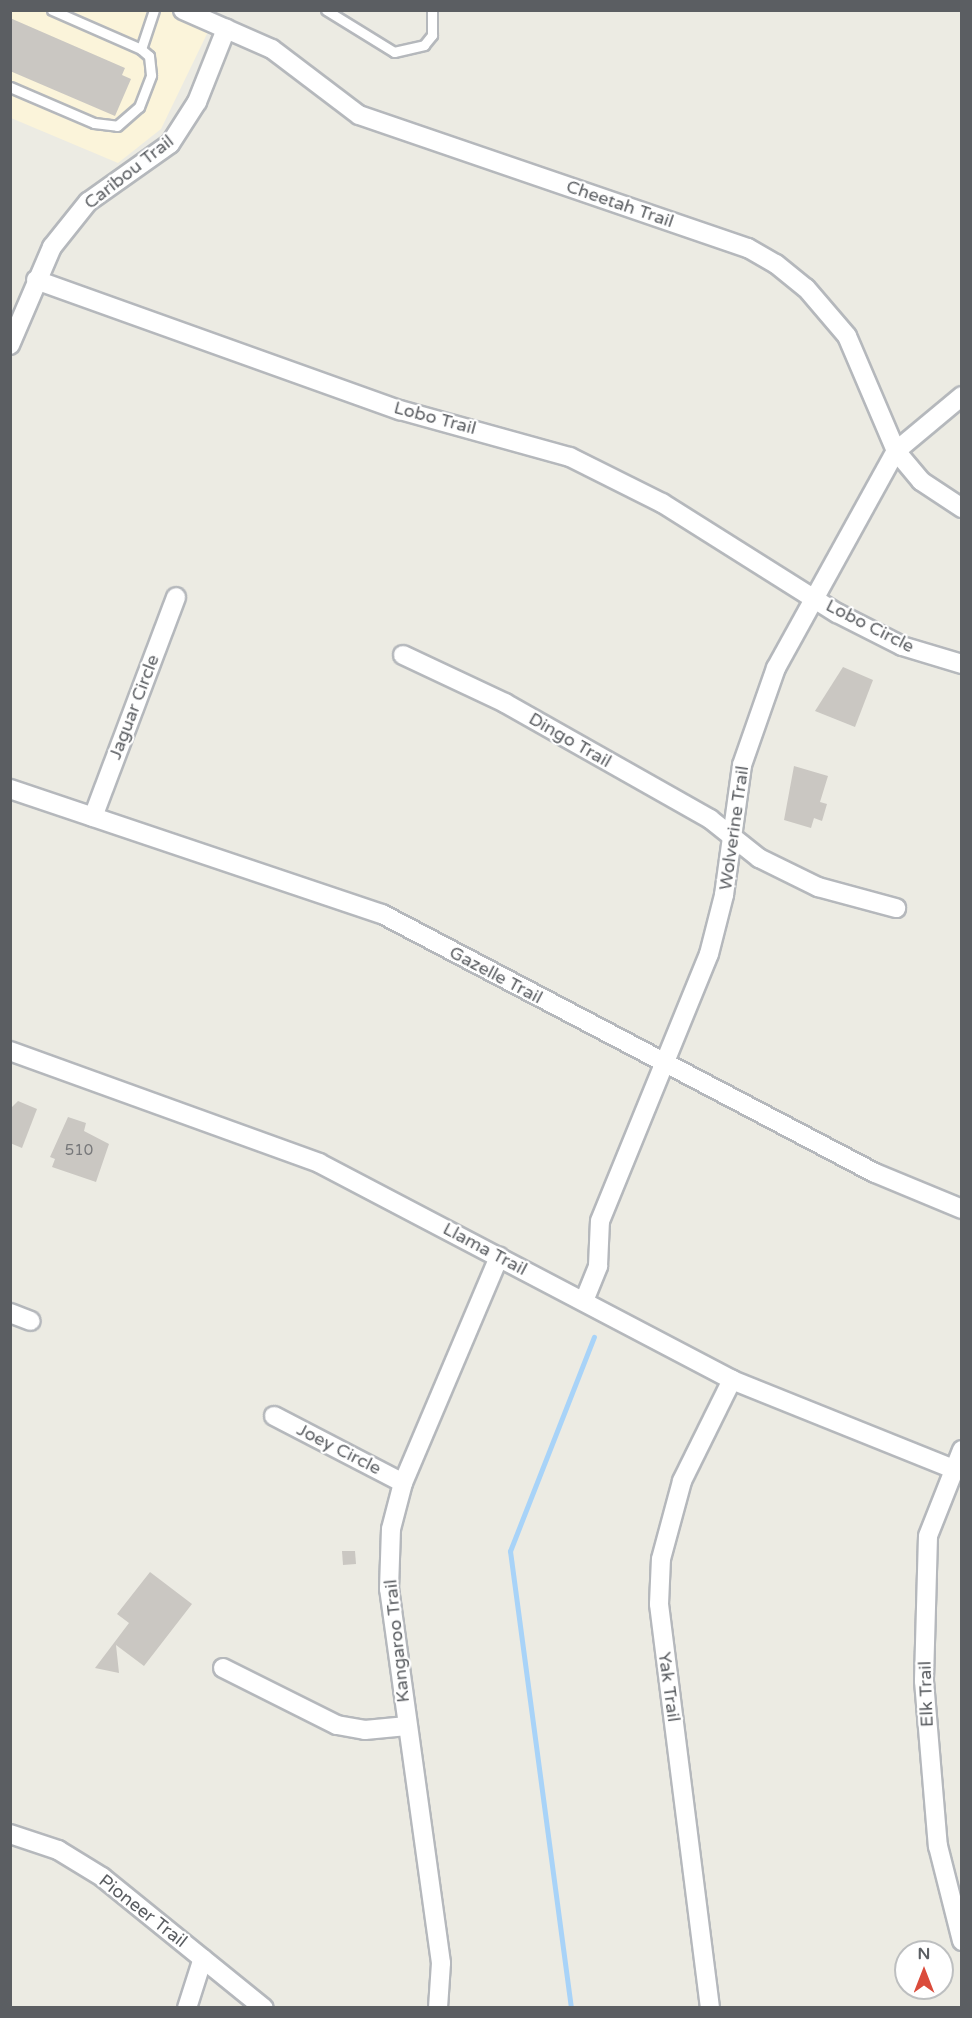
<!DOCTYPE html>
<style>
body{margin:0}
#map{position:relative;width:972px;height:2018px;overflow:hidden;background:#ecebe3;font-family:"Varela Round",sans-serif}
div>[style]{position:absolute}
.commercial>*{inset:0;background:#fbf4da}
.stream>*{height:5px;margin:-2.5px;padding:0 2.5px;transform-origin:2.5px;border-radius:2.5px;background:#a8d3f8}
.building>*{inset:0;background:#cac7c2}
.roads{filter:drop-shadow(2px 0 #b5b8bc) drop-shadow(-2px 0 #b5b8bc) drop-shadow(0 2px #b5b8bc) drop-shadow(0 -2px #b5b8bc)}
.lane>*{height:9px;margin:-4.5px;padding:0 4.5px;transform-origin:4.5px;border-radius:4.5px;background:#fff}
.street>*{height:18px;margin:-9px;padding:0 9px;transform-origin:9px;border-radius:9px;background:#fff}
span{translate:-50% -50%;white-space:nowrap;text-align:center;line-height:1.15;-webkit-text-stroke:4.5px #fff;paint-order:stroke}
.number-label{font-size:15px;color:#77787a}
.number-label span{-webkit-text-stroke-width:0}
.street-label{font-size:18px;color:#5b5e62}
.frame{position:absolute;inset:0;border:12px solid #5b5e62;pointer-events:none}
.north{position:absolute;left:894px;top:1940px;width:60px;height:60px;box-sizing:border-box;background:#fff;border:2px solid #bdbfc0;border-radius:50%;rotate:0deg;font-size:16px;font-weight:700;line-height:24px;text-align:center;color:#5b5e62}
.north::after{content:'';display:block;margin:auto;width:21px;height:27px;background:#da4b3b;clip-path:polygon(50% 0,100% 100%,50% 72%,0 100%)}
</style>
<div id="map">
<div class="commercial">
<i style="clip-path:polygon(10px 11px,218px 11px,161px 129px,118px 163px,11px 118px)"></i>
</div>
<div class="stream">
<i style="left:571px;top:2008px;width:461px;rotate:-97.6deg"></i>
<i style="left:510px;top:1551px;width:230px;rotate:-68.6deg"></i>
</div>
<div class="building">
<i style="clip-path:polygon(10px 18px,125px 68px,122px 75px,131px 79px,115px 116px,10px 71px)"></i>
<i style="clip-path:polygon(843px 667px,873px 680px,855px 727px,815px 711px)"></i>
<i style="clip-path:polygon(794px 766px,828px 776px,820px 802px,827px 804px,822px 821px,814px 818px,811px 828px,784px 820px)"></i>
<i style="clip-path:polygon(18px 1101px,37px 1109px,22px 1148px,10px 1143px,10px 1109px)"></i>
<i style="clip-path:polygon(68px 1117px,86px 1123px,84px 1131px,109px 1144px,96px 1182px,52px 1167px,55px 1159px,50px 1157px)"></i>
<i style="clip-path:polygon(342px 1551px,355px 1551px,356px 1564px,343px 1565px)"></i>
<i style="clip-path:polygon(150px 1572px,192px 1604px,144px 1666px,116px 1645px,119px 1673px,95px 1668px,129px 1623px,117px 1614px)"></i>
</div>
<div class="roads">
<div class="lane">
<i style="left:52px;top:10px;width:97px;rotate:23.7deg"></i>
<i style="left:326px;top:10px;width:80px;rotate:31.7deg"></i>
<i style="left:394px;top:52px;width:31px;rotate:-13deg"></i>
<i style="left:424px;top:45px;width:13px;rotate:-51deg"></i>
<i style="left:432px;top:35px;width:25px;rotate:-90deg"></i>
<i style="left:10px;top:87px;width:91px;rotate:23.2deg"></i>
<i style="left:94px;top:123px;width:23px;rotate:7deg"></i>
<i style="left:117px;top:126px;width:29px;rotate:-41deg"></i>
<i style="left:139px;top:107px;width:34px;rotate:-69deg"></i>
<i style="left:151px;top:75px;width:19px;rotate:-96deg"></i>
<i style="left:149px;top:56px;width:11px;rotate:-139deg"></i>
<i style="left:141px;top:49px;width:41px;rotate:-71.6deg"></i>
</div>
<div class="street">
<i style="left:183px;top:10px;width:97px;rotate:23.7deg"></i>
<i style="left:272px;top:49px;width:109px;rotate:37.2deg"></i>
<i style="left:359px;top:115px;width:411px;rotate:18.9deg"></i>
<i style="left:748px;top:248px;width:32px;rotate:30deg"></i>
<i style="left:776px;top:264px;width:38px;rotate:39deg"></i>
<i style="left:806px;top:288px;width:63px;rotate:49.5deg"></i>
<i style="left:847px;top:336px;width:125px;rotate:66.9deg"></i>
<i style="left:896px;top:451px;width:39px;rotate:50deg"></i>
<i style="left:921px;top:481px;width:49px;rotate:33.4deg"></i>
<i style="left:36px;top:280px;width:387px;rotate:19.7deg"></i>
<i style="left:400px;top:410px;width:176px;rotate:15.5deg"></i>
<i style="left:570px;top:457px;width:103px;rotate:26.6deg"></i>
<i style="left:662px;top:503px;width:207px;rotate:32.2deg"></i>
<i style="left:837px;top:613px;width:73px;rotate:26.9deg"></i>
<i style="left:902px;top:646px;width:63px;rotate:16.7deg"></i>
<i style="left:10px;top:345px;width:107px;rotate:-66.8deg"></i>
<i style="left:52px;top:247px;width:58px;rotate:-51.3deg"></i>
<i style="left:88px;top:202px;width:100px;rotate:-35.3deg"></i>
<i style="left:170px;top:144px;width:50px;rotate:-57.3deg"></i>
<i style="left:197px;top:102px;width:79px;rotate:-68.3deg"></i>
<i style="left:403px;top:655px;width:113px;rotate:25.2deg"></i>
<i style="left:505px;top:703px;width:236px;rotate:29.5deg"></i>
<i style="left:710px;top:819px;width:63px;rotate:38.5deg"></i>
<i style="left:759px;top:858px;width:66px;rotate:26.2deg"></i>
<i style="left:818px;top:887px;width:81px;rotate:15.1deg"></i>
<i style="left:10px;top:789px;width:392px;rotate:18.6deg"></i>
<i style="left:382px;top:914px;width:557px;rotate:27.72deg"></i>
<i style="left:875px;top:1173px;width:94px;rotate:22.5deg"></i>
<i style="left:93px;top:817px;width:235px;rotate:-69.3deg"></i>
<i style="left:10px;top:1051px;width:329px;rotate:19.9deg"></i>
<i style="left:319px;top:1163px;width:467px;rotate:27.7deg"></i>
<i style="left:732px;top:1380px;width:236px;rotate:21.9deg"></i>
<i style="left:584px;top:1301px;width:38px;rotate:-68deg"></i>
<i style="left:598px;top:1266px;width:45px;rotate:-87.5deg"></i>
<i style="left:600px;top:1221px;width:288px;rotate:-67.8deg"></i>
<i style="left:709px;top:954px;width:61px;rotate:-75.7deg"></i>
<i style="left:724px;top:895px;width:131px;rotate:-82.1deg"></i>
<i style="left:742px;top:765px;width:103px;rotate:-70.7deg"></i>
<i style="left:776px;top:668px;width:248px;rotate:-61.1deg"></i>
<i style="left:896px;top:451px;width:86px;rotate:-39.8deg"></i>
<i style="left:10px;top:1313px;width:22px;rotate:21deg"></i>
<i style="left:274px;top:1416px;width:145px;rotate:27.4deg"></i>
<i style="left:962px;top:1450px;width:92px;rotate:111.6deg"></i>
<i style="left:928px;top:1536px;width:145px;rotate:91.6deg"></i>
<i style="left:924px;top:1681px;width:166px;rotate:85.2deg"></i>
<i style="left:938px;top:1846px;width:98px;rotate:75.8deg"></i>
<i style="left:223px;top:1668px;width:127px;rotate:26.6deg"></i>
<i style="left:337px;top:1725px;width:28px;rotate:10deg"></i>
<i style="left:365px;top:1730px;width:42px;rotate:-5.4deg"></i>
<i style="left:10px;top:1834px;width:51px;rotate:18.4deg"></i>
<i style="left:58px;top:1850px;width:52px;rotate:31.5deg"></i>
<i style="left:102px;top:1877px;width:208px;rotate:39deg"></i>
<i style="left:187px;top:2008px;width:52px;rotate:-72.3deg"></i>
<i style="left:438px;top:2008px;width:45px;rotate:-86.2deg"></i>
<i style="left:441px;top:1963px;width:378px;rotate:-97.9deg"></i>
<i style="left:389px;top:1589px;width:60px;rotate:-88.1deg"></i>
<i style="left:391px;top:1529px;width:48px;rotate:-75.4deg"></i>
<i style="left:403px;top:1483px;width:246px;rotate:-67deg"></i>
<i style="left:710px;top:2008px;width:407px;rotate:-97.2deg"></i>
<i style="left:659px;top:1604px;width:45px;rotate:-87.5deg"></i>
<i style="left:661px;top:1559px;width:81px;rotate:-74.9deg"></i>
<i style="left:682px;top:1481px;width:113px;rotate:-63.7deg"></i>
</div>
</div>
<div class="number-label">
<span style="left:79px;top:1151px">510</span>
</div>
<div class="street-label">
<span style="left:129px;top:172px;rotate:-38deg">Caribou Trail</span>
<span style="left:620px;top:204px;rotate:19deg">Cheetah Trail</span>
<span style="left:435px;top:418px;rotate:15deg">Lobo Trail</span>
<span style="left:870px;top:626px;rotate:27deg">Lobo Circle</span>
<span style="left:134px;top:707px;rotate:-69deg">Jaguar Circle</span>
<span style="left:570px;top:740px;rotate:30deg">Dingo Trail</span>
<span style="left:734px;top:828px;rotate:-82deg">Wolverine Trail</span>
<span style="left:496px;top:975px;rotate:28deg">Gazelle Trail</span>
<span style="left:485px;top:1249px;rotate:28deg">Llama Trail</span>
<span style="left:339px;top:1449px;rotate:27deg">Joey Circle</span>
<span style="left:397px;top:1641px;rotate:-96deg">Kangaroo Trail</span>
<span style="left:669px;top:1687px;rotate:82deg">Yak Trail</span>
<span style="left:926px;top:1694px;rotate:-92deg">Elk Trail</span>
<span style="left:143px;top:1911px;rotate:38deg">Pioneer Trail</span>
</div>
<div class="frame"></div>
<div class="north">N</div>
</div>
